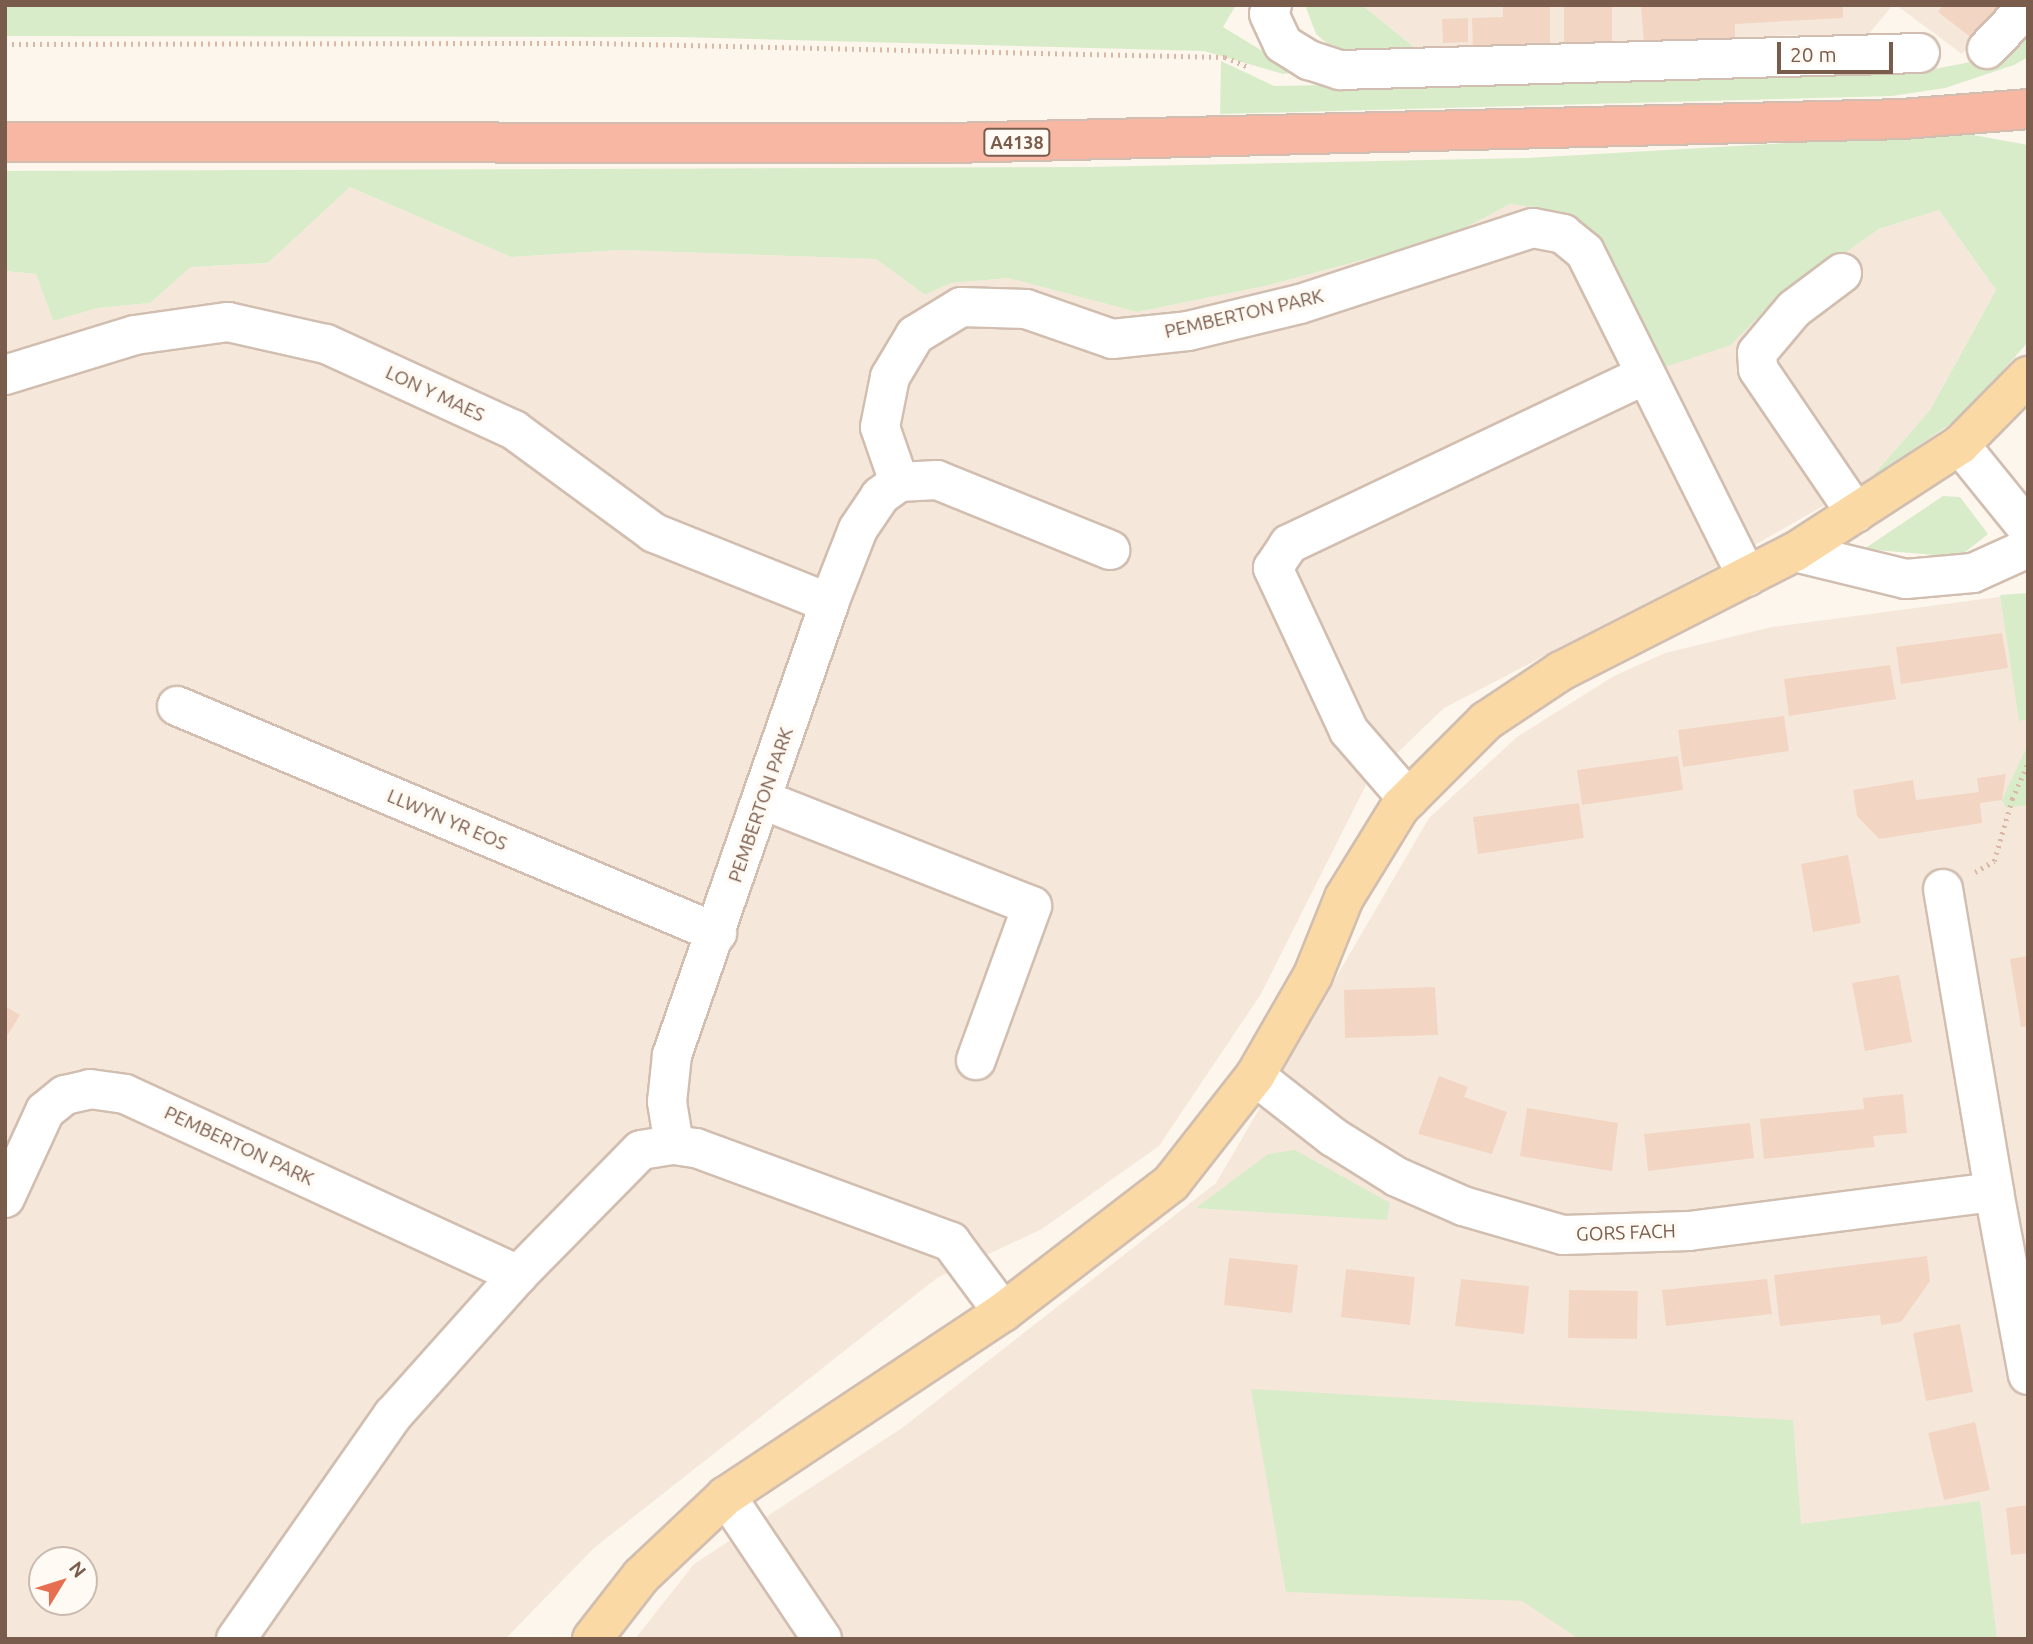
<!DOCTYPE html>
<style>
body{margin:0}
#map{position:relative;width:2033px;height:1644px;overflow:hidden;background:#fdf6ec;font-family:Ubuntu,sans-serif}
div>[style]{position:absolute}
.residential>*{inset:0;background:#f5e8da}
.green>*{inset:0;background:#d8ecc9}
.building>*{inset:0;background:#f3d5c3}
.path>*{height:4.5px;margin-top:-2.25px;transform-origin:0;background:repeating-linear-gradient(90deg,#d9b8a5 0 2px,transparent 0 7px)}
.roads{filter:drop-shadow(2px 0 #d1beb0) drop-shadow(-2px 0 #d1beb0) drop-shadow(0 2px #d1beb0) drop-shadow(0 -2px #d1beb0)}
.minor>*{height:38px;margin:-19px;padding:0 19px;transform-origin:19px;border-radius:19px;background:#fff}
.major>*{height:38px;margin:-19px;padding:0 19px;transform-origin:19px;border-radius:19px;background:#fbd9a5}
.highway>*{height:38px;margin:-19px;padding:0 19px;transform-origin:19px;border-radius:19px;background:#f7b7a3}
span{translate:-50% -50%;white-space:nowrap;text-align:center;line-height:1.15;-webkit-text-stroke:7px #fffaf3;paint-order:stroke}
.shield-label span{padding:2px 5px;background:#fffaf3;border:2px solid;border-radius:5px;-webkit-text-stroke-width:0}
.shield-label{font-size:18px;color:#7a5c4d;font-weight:700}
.street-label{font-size:19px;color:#7a5c4d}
.frame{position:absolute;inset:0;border:7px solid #7a5c4d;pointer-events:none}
.north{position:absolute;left:28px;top:1546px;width:70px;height:70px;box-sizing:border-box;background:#fffaf3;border:2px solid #cabbb1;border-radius:50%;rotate:52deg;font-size:19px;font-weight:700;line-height:28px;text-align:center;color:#7a5c4d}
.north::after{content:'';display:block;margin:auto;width:24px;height:32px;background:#e76f51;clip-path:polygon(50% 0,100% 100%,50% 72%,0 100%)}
.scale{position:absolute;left:1777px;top:42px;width:116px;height:32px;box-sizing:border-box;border:4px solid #7a5c4d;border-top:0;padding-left:9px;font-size:21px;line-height:24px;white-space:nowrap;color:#7a5c4d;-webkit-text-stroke:5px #fffaf3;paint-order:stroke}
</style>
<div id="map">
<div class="residential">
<i style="clip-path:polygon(1362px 5px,1893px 5px,1867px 36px,1788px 35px,1612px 47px,1420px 52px)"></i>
<i style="clip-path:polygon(1896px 5px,1999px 5px,1962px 54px)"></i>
<i style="clip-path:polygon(evenodd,350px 187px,511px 257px,620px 250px,876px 259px,925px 295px,951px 283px,1008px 278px,1137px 312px,1265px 286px,1448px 237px,1510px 204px,1542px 208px,1570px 221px,1731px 345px,1767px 308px,1879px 229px,1939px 210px,1996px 290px,1930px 410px,1870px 479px,1720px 565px,1444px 708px,1368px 781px,1261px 994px,1159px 1146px,1042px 1229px,937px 1278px,594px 1548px,505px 1639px,5px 1639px,5px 271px,36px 274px,53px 321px,98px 308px,150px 303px,191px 267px,268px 263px,350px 187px,42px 1560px,84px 1560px,84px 1602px,42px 1602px,42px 1560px)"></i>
<i style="clip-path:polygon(2028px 593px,2028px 1639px,635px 1639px,694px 1564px,902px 1428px,1216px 1183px,1429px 818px,1517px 737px,1614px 676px,1665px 653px,1772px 627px)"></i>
</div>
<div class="green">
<i style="clip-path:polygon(5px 5px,1236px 5px,1223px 27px,1297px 72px,1283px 74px,1204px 51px,678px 37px,5px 36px)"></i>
<i style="clip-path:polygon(1305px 5px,1362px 5px,1420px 52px,1337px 52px,1316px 34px)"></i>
<i style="clip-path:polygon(2028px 35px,2028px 57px,2014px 65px,1945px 88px,1892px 96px,1220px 114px,1221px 61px,1274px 86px,1907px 74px,1987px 59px)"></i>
<i style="clip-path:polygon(1962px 133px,2028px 145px,2028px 342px,1965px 414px,1870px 479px,1930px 410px,1996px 290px,1939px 210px,1879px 229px,1767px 308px,1731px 345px,1662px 368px,1570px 221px,1542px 208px,1510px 204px,1448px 237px,1265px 286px,1137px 312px,1008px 278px,951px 283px,925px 295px,876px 259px,620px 250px,511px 257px,350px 187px,268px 263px,191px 267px,150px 303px,98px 308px,53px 321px,36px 274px,5px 271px,5px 171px,1088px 167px,1527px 158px)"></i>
<i style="clip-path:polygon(1943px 496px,1960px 497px,1988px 534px,1959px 557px,1864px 549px)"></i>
<i style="clip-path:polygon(2028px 593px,2028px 719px,2019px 721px,2000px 595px)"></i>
<i style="clip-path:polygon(2028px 744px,2028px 805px,2006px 808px,2002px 800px)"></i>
<i style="clip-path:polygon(1295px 1150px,1390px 1203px,1387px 1220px,1196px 1208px,1268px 1154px)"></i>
<i style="clip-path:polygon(1251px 1389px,1793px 1420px,1801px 1524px,1980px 1501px,1997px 1639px,1579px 1639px,1522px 1601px,1286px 1592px)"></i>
</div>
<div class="building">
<i style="clip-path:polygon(1503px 5px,1550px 5px,1550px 49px,1473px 51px,1472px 18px,1503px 17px)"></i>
<i style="clip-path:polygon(1564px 5px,1612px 5px,1612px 47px,1564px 48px)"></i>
<i style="clip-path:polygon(1641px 5px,1843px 5px,1843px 18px,1735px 24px,1735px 38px,1644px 43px)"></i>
<i style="clip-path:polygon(1943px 5px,1999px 5px,1973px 39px,1938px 12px)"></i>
<i style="clip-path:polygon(1468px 18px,1468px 42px,1443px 43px,1442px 19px)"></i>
<i style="clip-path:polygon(2002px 633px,2008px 668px,1901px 684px,1896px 647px)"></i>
<i style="clip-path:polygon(1890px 665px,1896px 699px,1789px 716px,1784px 679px)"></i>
<i style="clip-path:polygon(1784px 716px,1789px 751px,1683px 767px,1678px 730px)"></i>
<i style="clip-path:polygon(1678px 756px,1683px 790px,1582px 805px,1577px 770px)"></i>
<i style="clip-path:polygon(2006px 774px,2002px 800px,1980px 803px,1982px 823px,1879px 839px,1857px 816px,1853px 790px,1913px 780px,1916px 800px,1979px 792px,1977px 778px)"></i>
<i style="clip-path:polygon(1579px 803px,1584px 838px,1478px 854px,1473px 817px)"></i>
<i style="clip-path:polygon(1848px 855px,1861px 923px,1813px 932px,1801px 864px)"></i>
<i style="clip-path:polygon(2028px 956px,2028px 1026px,2021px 1027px,2010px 959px)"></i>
<i style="clip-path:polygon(1899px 975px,1912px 1042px,1865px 1051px,1852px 983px)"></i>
<i style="clip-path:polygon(1435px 987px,1438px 1035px,1345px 1038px,1344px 990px)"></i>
<i style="clip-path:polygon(5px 1006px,20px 1015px,5px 1039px)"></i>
<i style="clip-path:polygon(1439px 1076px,1468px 1087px,1464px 1097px,1507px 1112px,1492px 1154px,1418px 1134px)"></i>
<i style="clip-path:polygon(1903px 1094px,1907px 1133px,1873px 1136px,1875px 1147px,1764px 1159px,1760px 1119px,1864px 1109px,1863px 1098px)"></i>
<i style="clip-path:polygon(1527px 1108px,1618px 1123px,1612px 1171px,1520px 1156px)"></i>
<i style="clip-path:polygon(1750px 1123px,1754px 1158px,1648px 1171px,1644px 1134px)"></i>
<i style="clip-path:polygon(1927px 1256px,1930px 1281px,1901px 1322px,1881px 1325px,1880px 1315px,1780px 1326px,1774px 1275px)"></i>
<i style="clip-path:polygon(1229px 1258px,1298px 1265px,1292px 1313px,1224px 1305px)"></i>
<i style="clip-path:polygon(1346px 1269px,1415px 1277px,1410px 1325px,1341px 1317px)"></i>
<i style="clip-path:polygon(1461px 1279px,1529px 1286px,1524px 1334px,1455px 1326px)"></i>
<i style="clip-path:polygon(1767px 1279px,1772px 1314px,1666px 1326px,1662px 1290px)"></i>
<i style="clip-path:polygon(1569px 1290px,1638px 1291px,1637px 1339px,1568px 1338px)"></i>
<i style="clip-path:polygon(1960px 1324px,1973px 1392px,1926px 1401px,1913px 1333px)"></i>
<i style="clip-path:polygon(1975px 1422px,1990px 1490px,1944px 1500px,1928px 1433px)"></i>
<i style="clip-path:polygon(2028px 1505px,2028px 1553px,2011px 1555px,2006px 1508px)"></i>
</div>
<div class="path">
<i style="left:5px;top:44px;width:588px;rotate:-0.1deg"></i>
<i style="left:593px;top:43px;width:632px;rotate:1.27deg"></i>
<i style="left:1225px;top:57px;width:28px;rotate:23deg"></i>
<i style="left:1975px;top:872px;width:22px;rotate:-30deg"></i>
<i style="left:1994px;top:861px;width:65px;rotate:-73.8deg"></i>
<i style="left:2012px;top:799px;width:39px;rotate:-66deg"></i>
</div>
<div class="roads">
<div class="minor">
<i style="left:1272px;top:5px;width:9px;rotate:108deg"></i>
<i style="left:1269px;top:14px;width:33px;rotate:65deg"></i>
<i style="left:1283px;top:44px;width:31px;rotate:32deg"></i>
<i style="left:1309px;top:60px;width:33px;rotate:18deg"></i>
<i style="left:1340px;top:70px;width:580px;rotate:-1.68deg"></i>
<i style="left:1987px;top:49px;width:59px;rotate:-46.4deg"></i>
<i style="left:1842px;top:273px;width:60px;rotate:143.1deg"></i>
<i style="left:1794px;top:309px;width:57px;rotate:130.1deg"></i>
<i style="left:1757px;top:353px;width:16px;rotate:86deg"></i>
<i style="left:1758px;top:369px;width:174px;rotate:55.8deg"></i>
<i style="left:5px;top:375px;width:136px;rotate:-17.1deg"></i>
<i style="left:135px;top:335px;width:94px;rotate:-8deg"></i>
<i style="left:228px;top:322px;width:100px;rotate:12.7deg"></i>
<i style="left:326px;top:344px;width:207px;rotate:24.6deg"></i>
<i style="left:514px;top:430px;width:174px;rotate:36.3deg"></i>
<i style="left:654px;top:533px;width:188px;rotate:21.8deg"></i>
<i style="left:1960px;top:445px;width:108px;rotate:51deg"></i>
<i style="left:899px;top:482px;width:58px;rotate:-109.1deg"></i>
<i style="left:880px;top:427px;width:51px;rotate:-78.7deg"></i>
<i style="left:890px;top:377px;width:49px;rotate:-59.2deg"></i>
<i style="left:915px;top:335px;width:54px;rotate:-31.3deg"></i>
<i style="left:961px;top:307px;width:65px;rotate:1.8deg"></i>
<i style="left:1026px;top:309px;width:91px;rotate:19.2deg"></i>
<i style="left:1112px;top:339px;width:76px;rotate:-6deg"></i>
<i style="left:1188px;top:331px;width:115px;rotate:-13.6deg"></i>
<i style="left:1300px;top:304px;width:245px;rotate:-18.1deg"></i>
<i style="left:1533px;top:228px;width:31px;rotate:11deg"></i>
<i style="left:1563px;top:234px;width:28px;rotate:39deg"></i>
<i style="left:1585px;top:252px;width:363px;rotate:63.5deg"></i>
<i style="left:1795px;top:552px;width:114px;rotate:13.7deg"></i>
<i style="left:1906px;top:579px;width:67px;rotate:-5.1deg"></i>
<i style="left:1973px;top:573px;width:60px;rotate:-24.4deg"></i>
<i style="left:177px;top:706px;width:586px;rotate:22.8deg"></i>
<i style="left:1408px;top:799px;width:90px;rotate:-130.9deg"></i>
<i style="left:1349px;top:731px;width:180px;rotate:-115deg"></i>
<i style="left:1273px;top:568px;width:29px;rotate:-56deg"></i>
<i style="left:1289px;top:544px;width:394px;rotate:-25.4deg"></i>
<i style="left:763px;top:800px;width:289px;rotate:21.5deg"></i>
<i style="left:1032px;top:906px;width:164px;rotate:110deg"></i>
<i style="left:1943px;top:889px;width:307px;rotate:80.4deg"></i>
<i style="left:1255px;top:1076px;width:99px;rotate:38deg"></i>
<i style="left:1333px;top:1137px;width:75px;rotate:32deg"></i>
<i style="left:1397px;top:1177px;width:72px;rotate:23.7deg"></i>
<i style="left:1463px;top:1206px;width:104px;rotate:16.2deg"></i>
<i style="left:1563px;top:1235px;width:126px;rotate:-1.8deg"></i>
<i style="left:1689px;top:1231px;width:307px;rotate:-7.3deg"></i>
<i style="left:1994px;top:1192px;width:186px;rotate:79.5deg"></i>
<i style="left:674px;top:1145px;width:44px;rotate:-99.2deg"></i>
<i style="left:667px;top:1102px;width:47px;rotate:-83.9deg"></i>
<i style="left:672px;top:1055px;width:478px;rotate:-70.8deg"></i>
<i style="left:829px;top:603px;width:79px;rotate:-68.6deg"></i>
<i style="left:858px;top:529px;width:40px;rotate:-56deg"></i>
<i style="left:880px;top:496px;width:24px;rotate:-36deg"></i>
<i style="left:899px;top:482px;width:38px;rotate:-3deg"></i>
<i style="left:937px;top:480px;width:187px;rotate:22deg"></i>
<i style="left:5px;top:1198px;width:96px;rotate:-65.3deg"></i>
<i style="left:45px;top:1111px;width:26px;rotate:-39deg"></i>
<i style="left:65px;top:1095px;width:26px;rotate:-13deg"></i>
<i style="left:90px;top:1089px;width:35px;rotate:8deg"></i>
<i style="left:125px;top:1094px;width:433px;rotate:24.7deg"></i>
<i style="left:726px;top:1496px;width:172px;rotate:56.1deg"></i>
<i style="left:236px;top:1639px;width:274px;rotate:-55deg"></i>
<i style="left:393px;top:1415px;width:188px;rotate:-48.2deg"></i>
<i style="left:518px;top:1275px;width:175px;rotate:-45.5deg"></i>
<i style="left:641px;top:1150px;width:33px;rotate:-9deg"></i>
<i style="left:674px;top:1145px;width:22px;rotate:8deg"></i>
<i style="left:696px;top:1148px;width:272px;rotate:20.2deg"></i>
<i style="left:951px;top:1242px;width:87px;rotate:53.4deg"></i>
</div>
<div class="major">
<i style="left:592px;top:1639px;width:80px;rotate:-52.1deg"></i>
<i style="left:641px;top:1576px;width:117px;rotate:-43.3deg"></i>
<i style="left:726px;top:1496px;width:333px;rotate:-33.6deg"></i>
<i style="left:1003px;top:1312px;width:212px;rotate:-37.5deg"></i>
<i style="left:1171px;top:1183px;width:136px;rotate:-51.9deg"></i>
<i style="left:1255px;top:1076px;width:116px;rotate:-60.1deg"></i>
<i style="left:1313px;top:975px;width:83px;rotate:-68.1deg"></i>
<i style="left:1344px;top:898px;width:107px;rotate:-58.4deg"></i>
<i style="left:1400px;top:807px;width:122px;rotate:-45deg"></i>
<i style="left:1486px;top:721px;width:90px;rotate:-33.7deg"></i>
<i style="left:1561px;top:671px;width:263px;rotate:-27deg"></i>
<i style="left:1795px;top:552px;width:197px;rotate:-33deg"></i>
<i style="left:1960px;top:445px;width:97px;rotate:-45.4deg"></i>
</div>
<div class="highway">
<i style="left:5px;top:142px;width:945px;rotate:0.06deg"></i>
<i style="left:950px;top:143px;width:952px;rotate:-1.44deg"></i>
<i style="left:1902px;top:119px;width:126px;rotate:-4.5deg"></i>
</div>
</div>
<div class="shield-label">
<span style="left:1017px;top:142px">A4138</span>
</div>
<div class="street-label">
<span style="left:1244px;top:314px;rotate:-13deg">PEMBERTON PARK</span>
<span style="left:435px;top:394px;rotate:25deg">LON Y MAES</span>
<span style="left:761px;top:805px;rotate:-71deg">PEMBERTON PARK</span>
<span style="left:447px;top:820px;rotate:23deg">LLWYN YR EOS</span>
<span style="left:239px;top:1146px;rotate:25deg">PEMBERTON PARK</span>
<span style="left:1626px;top:1233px;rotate:-2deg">GORS FACH</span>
</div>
<div class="frame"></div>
<div class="north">N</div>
<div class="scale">20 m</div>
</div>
